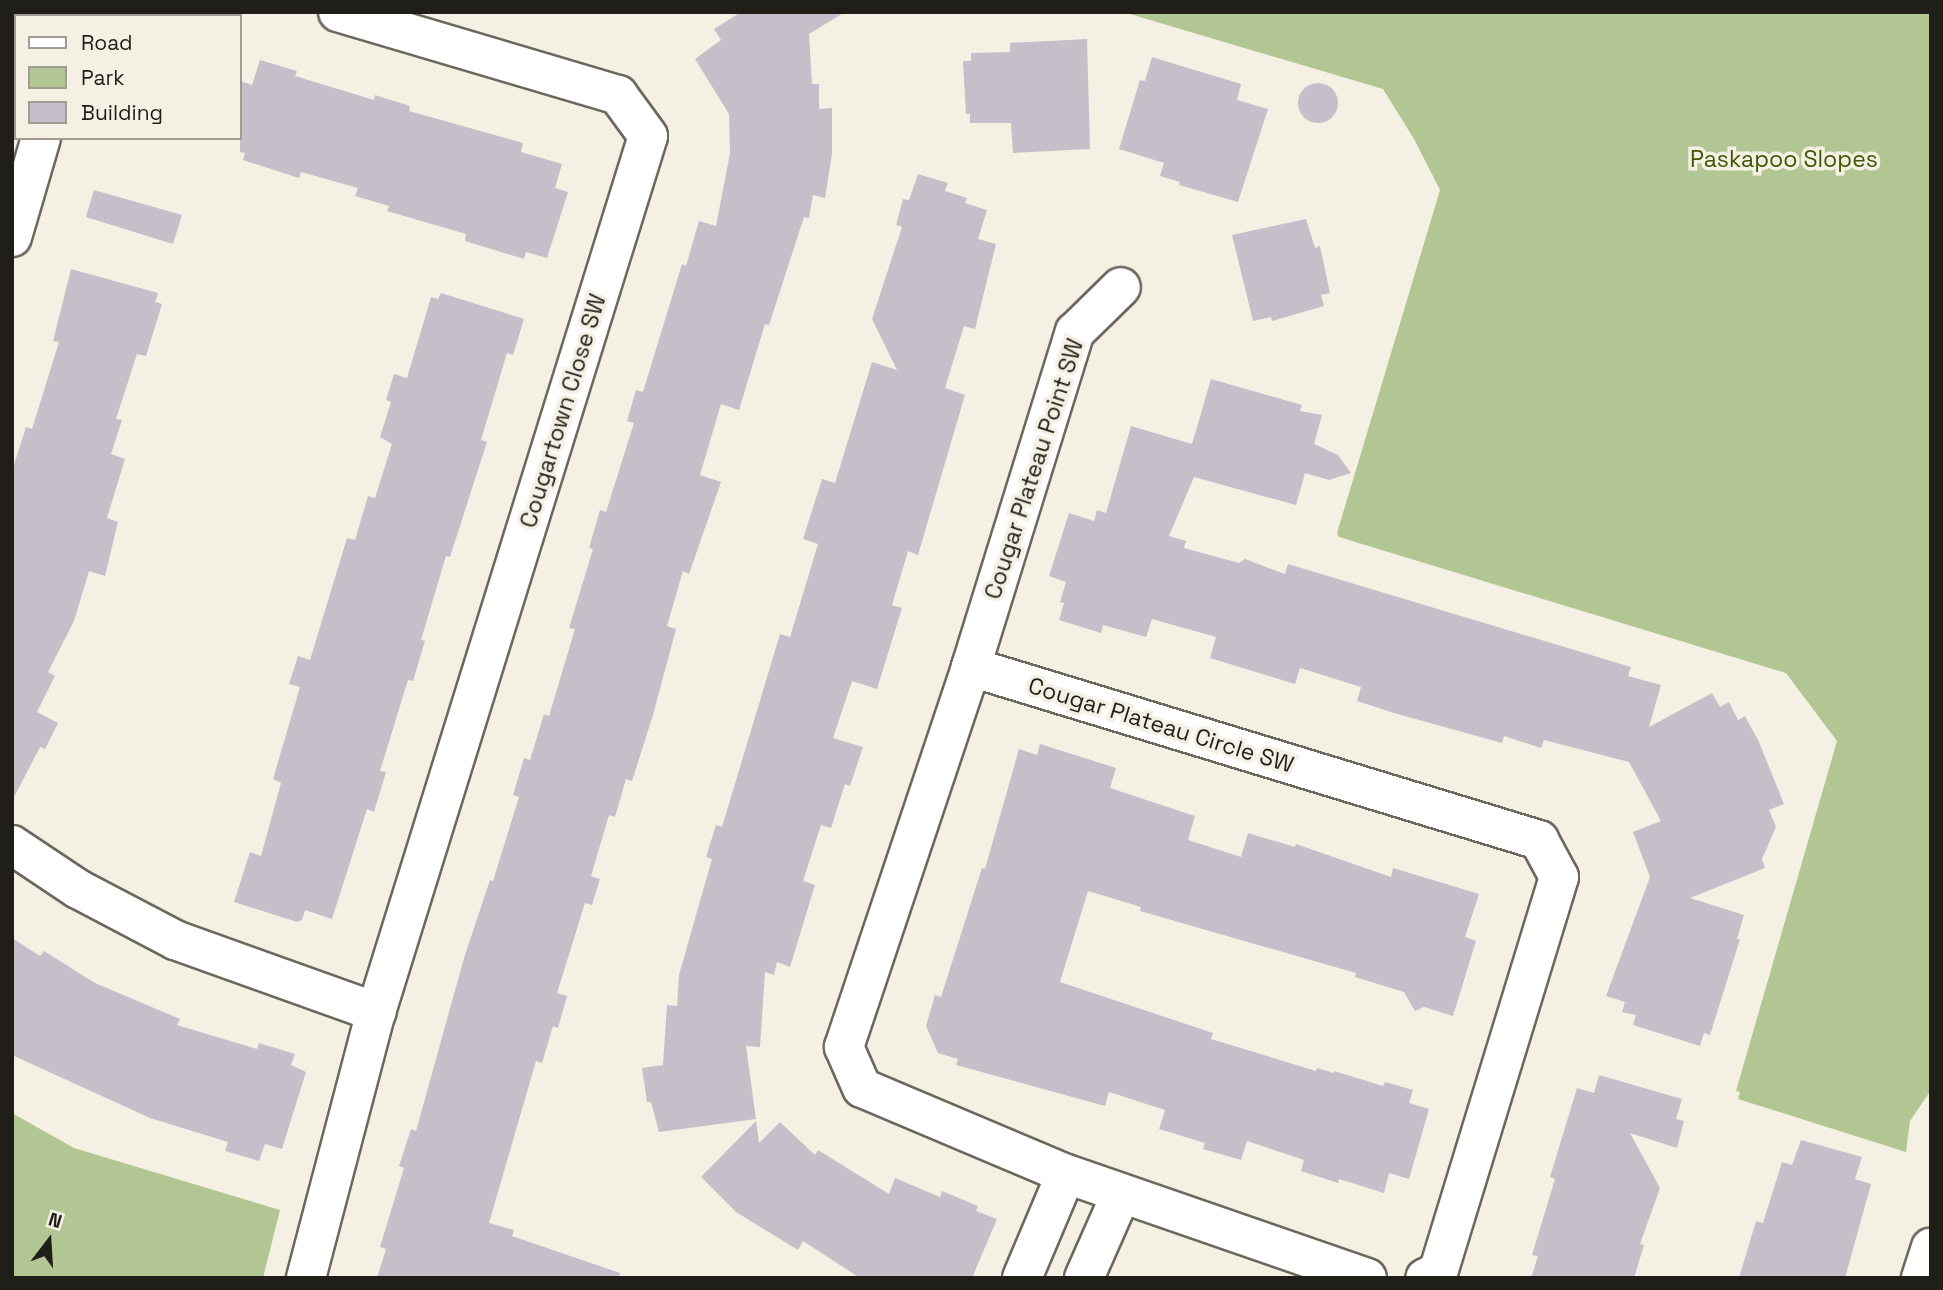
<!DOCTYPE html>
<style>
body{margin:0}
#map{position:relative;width:1943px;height:1290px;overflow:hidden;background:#f4f0e3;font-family:"Space Grotesk",sans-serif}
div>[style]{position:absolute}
.green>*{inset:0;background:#b1c692}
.building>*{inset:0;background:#c6bfca}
.round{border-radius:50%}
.roads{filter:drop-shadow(2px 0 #6b685d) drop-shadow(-2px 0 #6b685d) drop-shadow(0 2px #6b685d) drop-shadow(0 -2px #6b685d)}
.minor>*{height:38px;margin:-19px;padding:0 19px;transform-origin:19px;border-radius:19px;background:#fff}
span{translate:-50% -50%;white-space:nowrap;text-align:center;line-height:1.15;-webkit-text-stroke:7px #f4f0e3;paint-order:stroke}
.park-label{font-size:23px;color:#3f5705}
.street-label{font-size:23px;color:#1f1e19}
.frame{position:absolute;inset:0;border:14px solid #1f1e19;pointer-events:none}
.legend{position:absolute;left:14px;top:14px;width:228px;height:126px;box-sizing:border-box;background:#f4f0e3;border:2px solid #9f9c92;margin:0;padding:9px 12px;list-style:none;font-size:21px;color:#1f1e19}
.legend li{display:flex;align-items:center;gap:14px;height:35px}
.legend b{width:35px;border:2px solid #9f9c92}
.north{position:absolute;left:14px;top:1206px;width:70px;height:70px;-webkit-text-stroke:5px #f4f0e3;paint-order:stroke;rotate:17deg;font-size:19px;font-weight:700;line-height:28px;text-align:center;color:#1f1e19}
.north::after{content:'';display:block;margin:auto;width:24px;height:32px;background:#1f1e19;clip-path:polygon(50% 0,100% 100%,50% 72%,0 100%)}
</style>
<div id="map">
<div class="green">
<i style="clip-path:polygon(1123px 12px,1931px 12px,1931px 1090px,1910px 1121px,1906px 1152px,1738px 1099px,1740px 1092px,1736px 1091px,1837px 741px,1786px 673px,1339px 537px,1337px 533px,1440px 190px,1414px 139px,1383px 89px)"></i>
<i style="clip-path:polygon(12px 1113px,74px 1148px,280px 1210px,263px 1278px,12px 1278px)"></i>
</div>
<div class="building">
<i style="clip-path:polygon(741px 12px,845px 12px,809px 34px,812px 84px,819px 84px,819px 109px,832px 108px,832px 154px,825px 198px,813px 195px,809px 218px,804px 217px,769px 325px,765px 324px,739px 410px,721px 404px,700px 475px,721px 482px,689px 574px,683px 571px,667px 626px,676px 629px,653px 715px,632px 781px,626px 779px,615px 817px,609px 815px,591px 876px,600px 879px,592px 905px,585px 903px,557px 993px,567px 996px,558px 1028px,553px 1026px,542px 1063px,536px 1061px,489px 1223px,514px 1230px,512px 1236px,620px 1273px,619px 1278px,377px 1278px,386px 1249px,380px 1247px,404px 1168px,399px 1166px,411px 1129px,416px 1131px,464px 958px,490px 880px,493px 881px,519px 797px,513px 795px,524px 758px,530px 760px,544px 714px,549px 716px,575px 629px,569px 628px,593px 549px,589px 548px,600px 510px,606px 512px,634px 423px,627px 421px,636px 390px,643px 392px,682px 264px,686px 266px,699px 221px,716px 226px,730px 153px,729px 114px,695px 59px,721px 40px,714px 29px)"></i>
<i style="clip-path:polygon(1087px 39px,1090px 149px,1013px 153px,1011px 123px,970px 123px,970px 114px,966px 114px,963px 61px,971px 61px,971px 53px,1010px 52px,1010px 43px)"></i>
<i style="clip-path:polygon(1152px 57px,1241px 84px,1237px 100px,1268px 109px,1238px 202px,1179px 185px,1180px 182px,1160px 176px,1164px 163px,1119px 149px,1140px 80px,1145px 81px)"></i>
<i style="clip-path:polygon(260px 60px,297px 71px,295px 76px,374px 100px,375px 95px,410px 106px,409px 111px,523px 143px,521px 152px,562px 164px,555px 188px,568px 192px,547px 258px,526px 252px,524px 259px,465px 241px,466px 234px,387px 211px,389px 206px,355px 196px,358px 188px,301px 172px,299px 178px,243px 160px,245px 153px,240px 152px,240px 81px,252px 85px)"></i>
<i class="round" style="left:1298px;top:83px;width:40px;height:40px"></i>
<i style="clip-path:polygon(918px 174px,948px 183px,945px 191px,967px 198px,965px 203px,987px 210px,978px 239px,996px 244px,975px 329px,964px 326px,945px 388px,965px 395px,918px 555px,908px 551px,892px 605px,902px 608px,877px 689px,852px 681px,833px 738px,863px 747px,850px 786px,845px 784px,831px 828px,821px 825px,803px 881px,815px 885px,790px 967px,777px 962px,774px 975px,765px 972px,760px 1047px,746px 1046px,756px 1119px,659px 1132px,651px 1102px,647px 1102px,642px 1068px,663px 1065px,667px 1005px,677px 1006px,679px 975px,712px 859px,706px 857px,716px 825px,722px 827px,780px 634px,790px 637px,818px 544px,803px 539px,822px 479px,835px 483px,872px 362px,897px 370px,872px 319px,902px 227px,896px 225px,903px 199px,909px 200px)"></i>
<i style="clip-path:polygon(94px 190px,182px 215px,173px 244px,86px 217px)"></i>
<i style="clip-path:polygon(1306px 219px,1315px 248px,1320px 246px,1330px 293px,1321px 295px,1324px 306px,1272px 321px,1271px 317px,1253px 321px,1232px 235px)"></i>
<i style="clip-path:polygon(71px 269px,158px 293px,155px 302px,162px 304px,146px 356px,137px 354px,116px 419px,122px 420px,111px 454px,125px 459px,107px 518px,118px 522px,105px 576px,89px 571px,74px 621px,48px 672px,55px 676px,37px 712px,58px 723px,45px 749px,40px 747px,12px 801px,12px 471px,26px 427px,32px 429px,59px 342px,53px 341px)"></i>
<i style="clip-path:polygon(441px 293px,524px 319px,513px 355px,507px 353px,481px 440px,487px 442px,450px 557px,446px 556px,421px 640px,425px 641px,413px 681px,408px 680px,380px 771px,386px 772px,374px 812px,367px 809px,332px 919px,305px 910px,302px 920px,297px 922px,234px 902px,250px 852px,261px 856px,281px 783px,273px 779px,300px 687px,289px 684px,298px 656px,310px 660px,347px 538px,355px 540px,368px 496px,375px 498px,392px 444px,380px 437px,391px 402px,386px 400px,394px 374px,407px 378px,431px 297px,438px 299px)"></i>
<i style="clip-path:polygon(1211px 379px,1302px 405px,1300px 411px,1322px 415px,1314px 444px,1338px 455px,1351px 473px,1329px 480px,1305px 473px,1296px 505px,1194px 477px,1169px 536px,1186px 541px,1184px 548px,1239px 563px,1245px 559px,1285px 574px,1288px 564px,1631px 667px,1628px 676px,1661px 685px,1649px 727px,1712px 693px,1720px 707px,1729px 702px,1738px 720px,1745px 716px,1759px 742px,1784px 804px,1769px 810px,1776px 827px,1762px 859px,1765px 868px,1690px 898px,1744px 915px,1737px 939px,1740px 939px,1710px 1035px,1704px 1033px,1700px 1046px,1633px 1025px,1636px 1015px,1622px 1012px,1625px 1002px,1606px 996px,1650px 877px,1633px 832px,1661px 821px,1629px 762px,1544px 740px,1541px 748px,1504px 736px,1502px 743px,1394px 713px,1357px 701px,1361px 687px,1300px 668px,1295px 684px,1210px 658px,1216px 637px,1152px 619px,1146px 637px,1103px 625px,1101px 633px,1059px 620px,1064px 603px,1060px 602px,1066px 582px,1049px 576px,1069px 513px,1094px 521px,1097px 510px,1106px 513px,1131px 426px,1192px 444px)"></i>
<i style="clip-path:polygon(1040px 744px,1116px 768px,1110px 788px,1195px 816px,1188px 840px,1241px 857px,1248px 833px,1295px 847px,1296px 844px,1391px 877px,1393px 868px,1479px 894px,1465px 937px,1476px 941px,1453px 1016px,1424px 1007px,1415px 1011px,1404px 992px,1355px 977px,1356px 973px,1140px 911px,1141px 907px,1088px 891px,1060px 982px,1213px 1033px,1211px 1039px,1316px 1071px,1317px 1068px,1334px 1073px,1334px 1071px,1383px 1086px,1385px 1082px,1413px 1090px,1409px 1103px,1429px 1109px,1409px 1179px,1389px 1173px,1384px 1193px,1339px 1179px,1338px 1183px,1301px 1171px,1304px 1160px,1247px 1141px,1241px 1160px,1203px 1149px,1205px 1143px,1159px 1129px,1165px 1110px,1109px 1092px,1105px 1106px,956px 1065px,958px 1059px,938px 1053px,926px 1026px,935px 995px,941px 997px,982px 868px,985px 869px,1019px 749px,1037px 755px)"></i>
<i style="clip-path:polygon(12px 938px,40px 956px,44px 951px,95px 983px,180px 1019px,177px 1025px,257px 1049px,259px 1043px,295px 1054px,291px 1065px,306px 1072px,282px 1149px,265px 1144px,259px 1161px,225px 1151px,228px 1142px,150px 1118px,12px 1055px)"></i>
<i style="clip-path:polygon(1599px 1075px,1682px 1099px,1676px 1119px,1684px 1121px,1677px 1148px,1630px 1133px,1660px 1188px,1640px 1244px,1644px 1245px,1634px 1278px,1531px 1278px,1538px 1256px,1532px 1255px,1555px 1179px,1550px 1177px,1577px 1088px,1594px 1093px)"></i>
<i style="clip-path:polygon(756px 1121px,759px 1143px,780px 1122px,815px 1155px,818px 1150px,889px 1194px,895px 1178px,940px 1197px,942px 1191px,978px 1206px,976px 1211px,997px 1219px,972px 1278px,860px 1278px,803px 1241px,798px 1250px,736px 1212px,701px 1177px)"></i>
<i style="clip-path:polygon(1801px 1140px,1862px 1157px,1855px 1179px,1871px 1184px,1845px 1278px,1739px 1278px,1756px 1221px,1763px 1223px,1782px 1162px,1792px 1165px)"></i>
</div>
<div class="roads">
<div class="minor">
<i style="left:77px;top:16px;width:4px;rotate:-76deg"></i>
<i style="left:12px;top:237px;width:103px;rotate:-73.7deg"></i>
<i style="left:971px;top:667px;width:351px;rotate:-72.8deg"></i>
<i style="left:1075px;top:332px;width:64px;rotate:-44.4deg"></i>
<i style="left:12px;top:845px;width:79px;rotate:33.7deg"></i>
<i style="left:78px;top:889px;width:110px;rotate:27.7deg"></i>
<i style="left:175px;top:940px;width:214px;rotate:19.7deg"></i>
<i style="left:306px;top:1278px;width:275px;rotate:-75.3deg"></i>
<i style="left:376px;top:1012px;width:917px;rotate:-72.75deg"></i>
<i style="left:648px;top:136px;width:51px;rotate:-126.2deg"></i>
<i style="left:618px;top:95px;width:292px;rotate:-163.5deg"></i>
<i style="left:1022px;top:1278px;width:113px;rotate:-67.1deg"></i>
<i style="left:1084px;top:1278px;width:92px;rotate:-66.2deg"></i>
<i style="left:1367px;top:1278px;width:318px;rotate:-160.9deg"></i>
<i style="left:1066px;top:1174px;width:221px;rotate:-157.1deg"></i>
<i style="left:862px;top:1088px;width:45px;rotate:-113.7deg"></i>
<i style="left:844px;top:1047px;width:401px;rotate:-71.5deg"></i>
<i style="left:971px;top:667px;width:594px;rotate:16.94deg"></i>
<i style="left:1539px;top:840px;width:42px;rotate:61.6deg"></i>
<i style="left:1559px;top:877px;width:413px;rotate:107deg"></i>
<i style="left:1438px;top:1272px;width:14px;rotate:155deg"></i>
<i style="left:1921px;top:1278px;width:32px;rotate:-72deg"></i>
</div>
</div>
<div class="park-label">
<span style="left:1784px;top:159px">Paskapoo Slopes</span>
</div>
<div class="street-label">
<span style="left:563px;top:411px;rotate:-73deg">Cougartown Close SW</span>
<span style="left:1034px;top:469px;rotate:-72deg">Cougar Plateau Point SW</span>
<span style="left:1161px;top:725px;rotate:17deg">Cougar Plateau Circle SW</span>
</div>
<div class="frame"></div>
<ul class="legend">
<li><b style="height:9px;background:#fff"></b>Road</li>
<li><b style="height:19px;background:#b1c692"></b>Park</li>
<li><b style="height:19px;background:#c6bfca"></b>Building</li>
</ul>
<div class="north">N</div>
</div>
